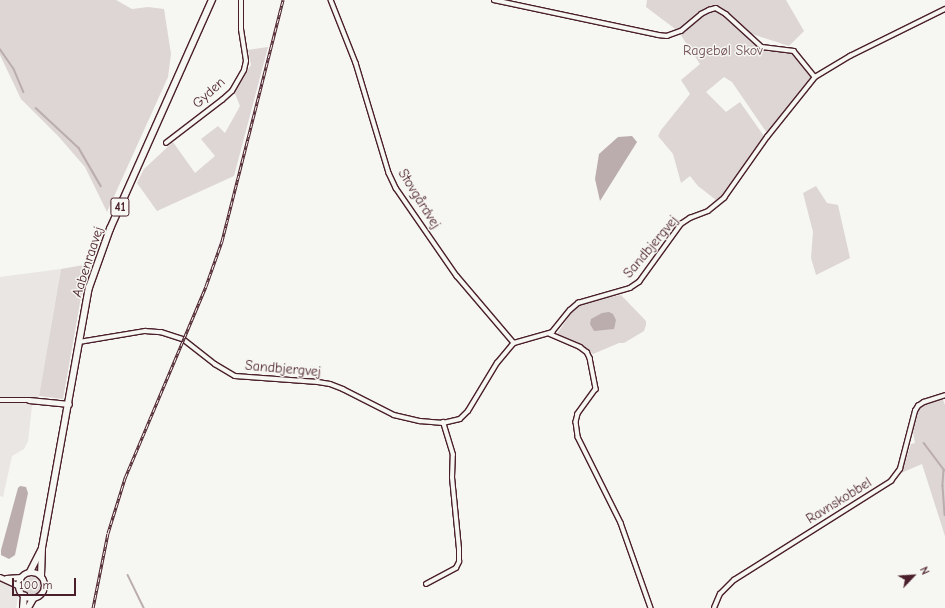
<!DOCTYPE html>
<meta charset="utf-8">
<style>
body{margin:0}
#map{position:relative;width:945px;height:608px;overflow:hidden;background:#f6f6f2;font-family:"Comic Neue",sans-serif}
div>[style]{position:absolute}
.built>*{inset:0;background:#e9e6e3}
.green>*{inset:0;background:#ddd6d5}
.round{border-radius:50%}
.water>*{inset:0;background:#bbadae}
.stream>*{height:1.5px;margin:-0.75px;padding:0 0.75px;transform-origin:0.75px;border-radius:0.75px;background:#bbadae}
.roads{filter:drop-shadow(1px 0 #4a1f2b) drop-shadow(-1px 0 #4a1f2b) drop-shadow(0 1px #4a1f2b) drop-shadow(0 -1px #4a1f2b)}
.minor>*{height:3.5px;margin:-1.75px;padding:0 1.75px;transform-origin:1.75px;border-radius:1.75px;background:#f6f6f2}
.tertiary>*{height:4.5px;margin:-2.25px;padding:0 2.25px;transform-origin:2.25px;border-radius:2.25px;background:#f6f6f2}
.primary>*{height:5.5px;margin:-2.75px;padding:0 2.75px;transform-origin:2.75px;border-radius:2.75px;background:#f6f6f2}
.primary>.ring{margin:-2.75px;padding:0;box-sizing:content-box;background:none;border:5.5px solid #f6f6f2;border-radius:50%}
.rail>*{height:3px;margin-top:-1.5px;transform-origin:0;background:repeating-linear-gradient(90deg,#f6f6f2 0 4.5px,#4a1f2b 0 9px);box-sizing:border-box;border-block:1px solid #4a1f2b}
span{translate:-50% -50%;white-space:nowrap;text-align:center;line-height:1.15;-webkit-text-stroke:3px #f6f6f2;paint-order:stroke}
.shield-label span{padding:1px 3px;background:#f6f6f2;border:1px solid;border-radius:3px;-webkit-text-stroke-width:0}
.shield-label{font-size:13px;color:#4a1f2b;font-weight:700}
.park-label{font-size:14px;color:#6f4d56}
.street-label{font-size:14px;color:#4a1f2b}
.north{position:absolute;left:893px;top:556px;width:40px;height:40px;-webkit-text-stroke:3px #f6f6f2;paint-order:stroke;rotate:65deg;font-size:11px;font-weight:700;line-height:16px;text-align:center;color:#4a1f2b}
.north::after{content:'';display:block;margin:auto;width:14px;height:18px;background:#4a1f2b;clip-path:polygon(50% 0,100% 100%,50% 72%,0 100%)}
.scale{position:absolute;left:12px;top:578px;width:64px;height:18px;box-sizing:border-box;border:2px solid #4a1f2b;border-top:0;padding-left:5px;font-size:12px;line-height:14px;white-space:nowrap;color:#4a1f2b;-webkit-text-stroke:3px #f6f6f2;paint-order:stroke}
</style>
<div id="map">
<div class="built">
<i style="clip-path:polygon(61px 269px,39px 396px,32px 406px,28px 441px,24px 449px,12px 456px,3px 497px,0 496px,0 277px)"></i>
<i style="clip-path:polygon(0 580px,13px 586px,18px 596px,16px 608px,0 608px)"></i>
</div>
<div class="green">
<i style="clip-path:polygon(0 0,116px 0,132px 9px,148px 7px,164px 9px,171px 54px,168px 77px,107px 212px,85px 167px,59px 137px,21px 99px,0 55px)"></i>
<i style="clip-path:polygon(647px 0,786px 0,804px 31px,789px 46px,749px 33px,718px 6px,707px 7px,678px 31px,646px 7px)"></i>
<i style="clip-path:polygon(713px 10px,723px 14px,759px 48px,764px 51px,793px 52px,812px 76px,767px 133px,732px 82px,724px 77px,706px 92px,726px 112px,740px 102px,764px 136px,723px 194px,716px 200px,698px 186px,690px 176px,681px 183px,673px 154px,658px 136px,661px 130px,690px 94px,681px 80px,700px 64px,680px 34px,704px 15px)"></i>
<i style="clip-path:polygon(268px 47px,234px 176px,157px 211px,137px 183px,144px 169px,173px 142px,195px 173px,215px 156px,201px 139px,218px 126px,225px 133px,240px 106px,234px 91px,251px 65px,248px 50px)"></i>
<i style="clip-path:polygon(816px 186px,827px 203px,838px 205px,850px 258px,816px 275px,811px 258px,813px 232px,803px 193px)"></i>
<i style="clip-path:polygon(89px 264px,81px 297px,63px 399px,39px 396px,61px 269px)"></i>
<i style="clip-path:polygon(621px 295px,646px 321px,646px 325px,644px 331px,624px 343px,619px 343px,593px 354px,588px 349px,557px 334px,574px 309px,584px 302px)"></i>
<i style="clip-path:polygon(942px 397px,945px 405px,945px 536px,922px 464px,901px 473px,911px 444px,915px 443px,913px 432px,919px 408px,928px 401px)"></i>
<i class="round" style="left:23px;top:577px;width:18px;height:18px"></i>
</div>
<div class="water">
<i style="clip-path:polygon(632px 136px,637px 142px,600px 201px,595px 179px,599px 154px,618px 137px)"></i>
<i style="clip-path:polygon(609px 312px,613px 314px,616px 320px,614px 329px,594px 331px,590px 324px,591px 319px,602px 313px)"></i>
<i style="clip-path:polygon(20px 486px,26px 487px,28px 493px,15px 555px,9px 559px,1px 555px,1px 550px,18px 488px)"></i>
</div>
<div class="stream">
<i style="left:0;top:49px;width:24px;rotate:55deg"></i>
<i style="left:14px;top:69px;width:25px;rotate:67deg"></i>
<i style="left:36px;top:108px;width:59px;rotate:42.9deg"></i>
<i style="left:79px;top:148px;width:44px;rotate:59.9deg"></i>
<i style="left:924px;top:443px;width:34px;rotate:53deg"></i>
<i style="left:944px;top:470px;width:16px;rotate:94deg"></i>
<i style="left:943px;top:486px;width:29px;rotate:86deg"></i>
<i style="left:128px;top:575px;width:37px;rotate:64deg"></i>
</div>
<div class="roads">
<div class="minor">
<i style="left:331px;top:0;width:68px;rotate:68.4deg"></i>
<i style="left:356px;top:63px;width:115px;rotate:73.3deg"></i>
<i style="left:389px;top:173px;width:17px;rotate:65deg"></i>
<i style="left:396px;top:188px;width:107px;rotate:55.3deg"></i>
<i style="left:457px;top:276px;width:88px;rotate:49.6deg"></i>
<i style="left:494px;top:0;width:168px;rotate:12deg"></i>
<i style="left:658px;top:35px;width:9px;rotate:6deg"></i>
<i style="left:667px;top:36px;width:15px;rotate:-20deg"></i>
<i style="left:681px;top:31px;width:26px;rotate:-40deg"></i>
<i style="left:701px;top:14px;width:9px;rotate:-27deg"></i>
<i style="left:709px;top:10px;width:7px;rotate:-16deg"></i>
<i style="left:716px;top:8px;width:12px;rotate:31deg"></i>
<i style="left:726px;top:14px;width:49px;rotate:42.5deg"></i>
<i style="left:762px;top:47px;width:32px;rotate:7deg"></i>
<i style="left:794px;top:51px;width:33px;rotate:51deg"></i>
<i style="left:166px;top:143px;width:71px;rotate:-37.5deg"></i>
<i style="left:222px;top:100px;width:13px;rotate:-42deg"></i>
<i style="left:232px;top:91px;width:24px;rotate:-60deg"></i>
<i style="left:244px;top:70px;width:9px;rotate:-77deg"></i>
<i style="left:246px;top:61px;width:31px;rotate:-99deg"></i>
<i style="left:241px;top:30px;width:30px;rotate:-90deg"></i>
<i style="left:550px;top:334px;width:33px;rotate:23deg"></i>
<i style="left:580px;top:347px;width:9px;rotate:36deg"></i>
<i style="left:587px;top:352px;width:7px;rotate:63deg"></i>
<i style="left:590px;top:358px;width:32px;rotate:79deg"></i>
<i style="left:596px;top:389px;width:31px;rotate:126deg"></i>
<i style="left:578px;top:414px;width:8px;rotate:104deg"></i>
<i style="left:576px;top:422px;width:15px;rotate:82deg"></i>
<i style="left:578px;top:437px;width:96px;rotate:63.4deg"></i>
<i style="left:621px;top:523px;width:90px;rotate:70.6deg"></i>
<i style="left:79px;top:342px;width:67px;rotate:-9.5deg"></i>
<i style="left:145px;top:331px;width:16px;rotate:4deg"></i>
<i style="left:161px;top:332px;width:23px;rotate:18deg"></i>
<i style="left:183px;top:339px;width:41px;rotate:38deg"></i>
<i style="left:215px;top:364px;width:23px;rotate:31deg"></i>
<i style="left:235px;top:376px;width:83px;rotate:4.1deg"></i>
<i style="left:318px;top:382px;width:12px;rotate:9deg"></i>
<i style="left:330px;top:384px;width:14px;rotate:21deg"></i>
<i style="left:343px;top:389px;width:57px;rotate:27deg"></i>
<i style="left:394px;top:415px;width:27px;rotate:13deg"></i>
<i style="left:420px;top:421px;width:23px;rotate:5deg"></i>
<i style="left:443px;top:423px;width:17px;rotate:-13deg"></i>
<i style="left:460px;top:419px;width:11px;rotate:-45deg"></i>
<i style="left:468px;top:411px;width:56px;rotate:-58.9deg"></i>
<i style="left:497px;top:363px;width:26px;rotate:-50deg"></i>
<i style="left:514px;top:343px;width:40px;rotate:-16deg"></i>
<i style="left:552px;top:332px;width:28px;rotate:-51deg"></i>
<i style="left:570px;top:310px;width:11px;rotate:-41deg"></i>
<i style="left:578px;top:303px;width:54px;rotate:-16.1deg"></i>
<i style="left:630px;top:288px;width:11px;rotate:-34deg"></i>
<i style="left:639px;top:282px;width:72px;rotate:-54.1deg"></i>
<i style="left:681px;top:224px;width:11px;rotate:-34deg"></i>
<i style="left:690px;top:218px;width:19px;rotate:-21deg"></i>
<i style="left:708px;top:211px;width:21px;rotate:-39deg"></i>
<i style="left:724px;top:198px;width:75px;rotate:-54.8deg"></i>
<i style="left:767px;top:137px;width:77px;rotate:-51.3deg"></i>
<i style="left:815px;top:77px;width:41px;rotate:-31deg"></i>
<i style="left:850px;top:56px;width:106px;rotate:-26.3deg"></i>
<i style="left:426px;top:584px;width:34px;rotate:-28deg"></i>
<i style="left:456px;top:568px;width:7px;rotate:-63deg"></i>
<i style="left:459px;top:562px;width:13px;rotate:-90deg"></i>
<i style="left:459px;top:549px;width:71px;rotate:-95.6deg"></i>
<i style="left:452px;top:478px;width:23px;rotate:-88deg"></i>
<i style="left:453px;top:455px;width:34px;rotate:-107deg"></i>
<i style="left:714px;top:608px;width:15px;rotate:-67deg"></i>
<i style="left:720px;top:594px;width:20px;rotate:-45deg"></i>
<i style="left:734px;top:580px;width:186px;rotate:-32.2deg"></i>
<i style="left:891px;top:481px;width:15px;rotate:-53deg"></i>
<i style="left:900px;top:469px;width:60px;rotate:-75.5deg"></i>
<i style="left:915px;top:411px;width:6px;rotate:-59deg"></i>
<i style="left:918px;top:406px;width:7px;rotate:-34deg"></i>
<i style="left:924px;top:402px;width:22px;rotate:-18deg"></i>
</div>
<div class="tertiary">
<i style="left:0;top:400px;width:29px"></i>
<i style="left:29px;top:400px;width:40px;rotate:5.7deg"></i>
<i style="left:0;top:577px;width:21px;rotate:25deg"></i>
<i style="left:6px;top:578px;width:15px;rotate:-4deg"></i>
</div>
<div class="primary">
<i style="left:30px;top:572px;width:25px;rotate:-63deg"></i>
<i class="ring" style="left:19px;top:573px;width:20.5px;height:20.5px"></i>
<i style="left:41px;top:576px;width:28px;rotate:-88deg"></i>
<i style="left:42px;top:548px;width:264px;rotate:-79.8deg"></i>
<i style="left:89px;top:288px;width:63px;rotate:-70.4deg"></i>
<i style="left:110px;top:229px;width:251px;rotate:-66deg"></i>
<i style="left:23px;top:608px;width:12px;rotate:-85deg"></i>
<i style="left:28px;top:608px;width:10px;rotate:-61deg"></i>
</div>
</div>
<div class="rail">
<i style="left:93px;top:608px;width:76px;rotate:-78.7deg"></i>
<i style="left:108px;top:533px;width:58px;rotate:-72.8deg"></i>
<i style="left:125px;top:478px;width:208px;rotate:-67.1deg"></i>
<i style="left:206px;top:286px;width:48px;rotate:-70.4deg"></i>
<i style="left:222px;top:241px;width:249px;rotate:-75.8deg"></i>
</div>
<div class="shield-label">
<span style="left:120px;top:207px">41</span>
</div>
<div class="park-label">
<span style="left:723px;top:51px">Ragebøl Skov</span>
</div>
<div class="street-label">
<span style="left:209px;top:93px;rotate:-42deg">Gyden</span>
<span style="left:419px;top:199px;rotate:58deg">Stovgårdvej</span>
<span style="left:651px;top:247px;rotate:-50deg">Sandbjergvej</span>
<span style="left:88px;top:262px;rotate:-72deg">Aabenraavej</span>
<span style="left:283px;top:369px;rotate:5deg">Sandbjergvej</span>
<span style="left:839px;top:501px;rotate:-32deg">Ravnskobbel</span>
</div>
<div class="north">N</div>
<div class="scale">100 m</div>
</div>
